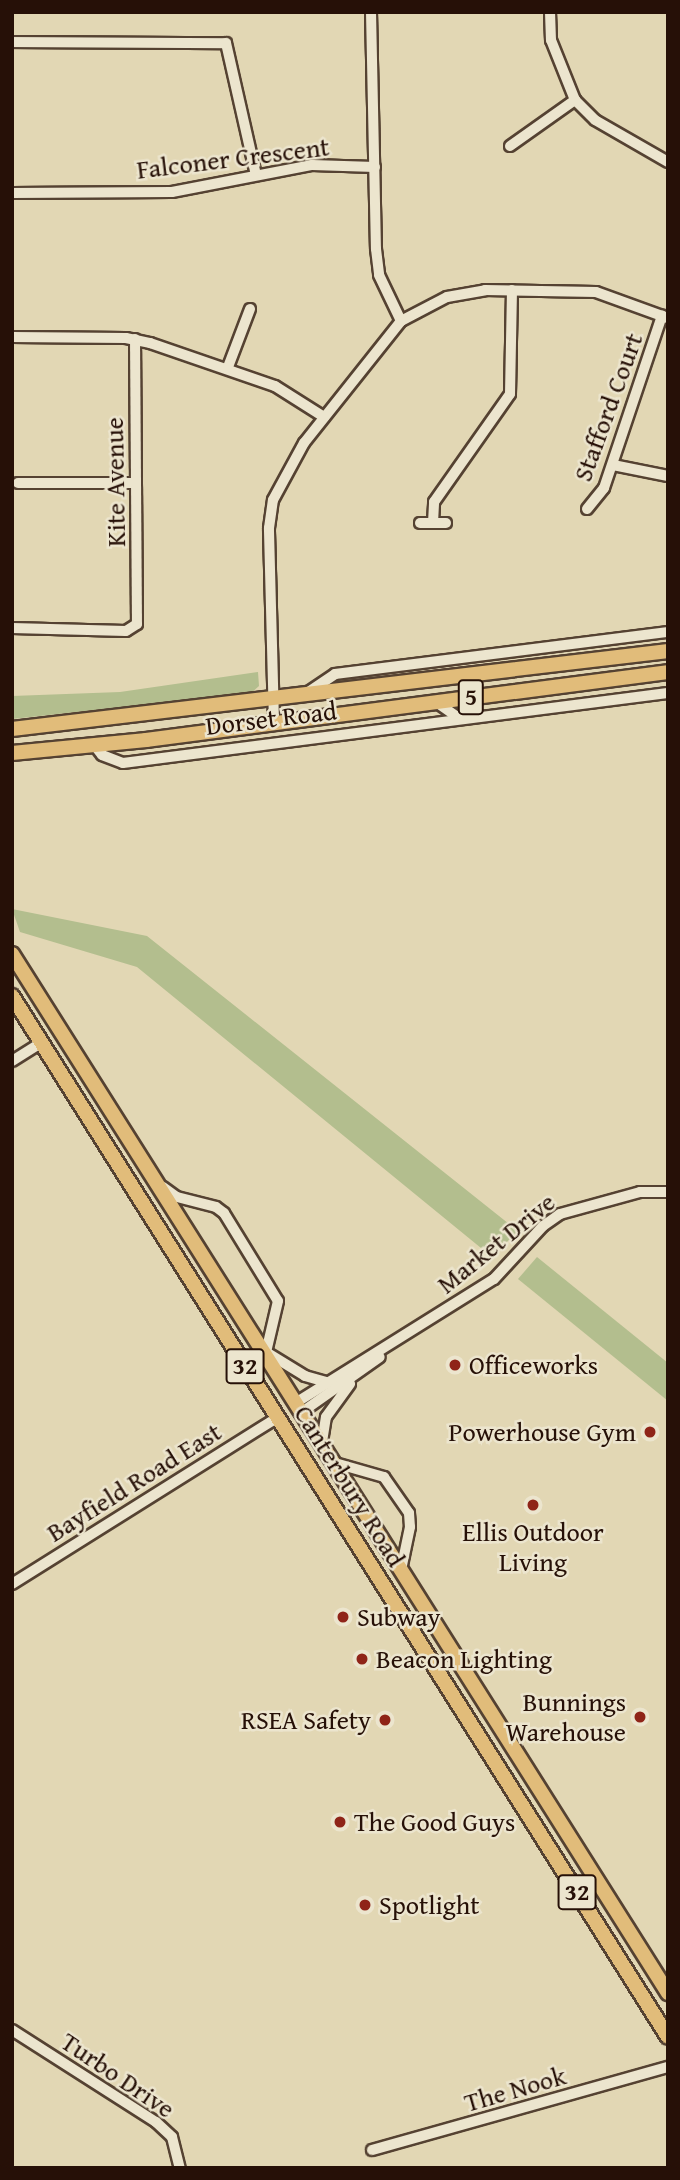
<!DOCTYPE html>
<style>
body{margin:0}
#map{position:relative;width:680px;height:2180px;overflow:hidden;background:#e2d7b4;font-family:"Gentium Book Plus",serif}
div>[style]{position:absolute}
.green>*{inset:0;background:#b3be8e}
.roads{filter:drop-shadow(2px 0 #554232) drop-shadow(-2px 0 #554232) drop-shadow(0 2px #554232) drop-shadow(0 -2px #554232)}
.street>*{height:10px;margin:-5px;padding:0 5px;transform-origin:5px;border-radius:5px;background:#ece5ce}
.primary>*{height:14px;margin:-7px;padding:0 7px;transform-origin:7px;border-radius:7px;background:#e1bc7a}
.dots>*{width:19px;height:19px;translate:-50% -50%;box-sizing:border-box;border:4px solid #ece5ce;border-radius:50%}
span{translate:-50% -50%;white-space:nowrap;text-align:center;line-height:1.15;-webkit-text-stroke:5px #ece5ce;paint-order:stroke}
.shield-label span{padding:2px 5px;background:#ece5ce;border:2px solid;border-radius:5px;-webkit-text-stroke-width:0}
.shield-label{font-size:24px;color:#261007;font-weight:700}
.street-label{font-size:26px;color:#261007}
.poi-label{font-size:26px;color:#261007}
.left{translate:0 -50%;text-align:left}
.right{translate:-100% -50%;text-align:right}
.frame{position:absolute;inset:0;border:14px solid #261007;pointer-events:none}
</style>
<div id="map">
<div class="green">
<i style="clip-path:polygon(258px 672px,259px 686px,251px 693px,12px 719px,12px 696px,120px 692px)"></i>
<i style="clip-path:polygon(12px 909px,147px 936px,518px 1231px,492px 1257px,137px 967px,20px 932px)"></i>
<i style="clip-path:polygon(537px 1257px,668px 1363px,668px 1401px,518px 1279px)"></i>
</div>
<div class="roads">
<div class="street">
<i style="left:371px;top:12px;width:237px;rotate:88.8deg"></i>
<i style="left:376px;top:249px;width:26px;rotate:83deg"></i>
<i style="left:379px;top:275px;width:51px;rotate:64.4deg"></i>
<i style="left:550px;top:12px;width:28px;rotate:88deg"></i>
<i style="left:551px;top:40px;width:65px;rotate:68.2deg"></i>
<i style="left:575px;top:100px;width:28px;rotate:45deg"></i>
<i style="left:595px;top:120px;width:84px;rotate:29.9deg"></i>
<i style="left:12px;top:42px;width:214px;rotate:0.3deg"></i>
<i style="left:226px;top:43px;width:135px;rotate:77.2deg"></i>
<i style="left:510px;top:146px;width:80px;rotate:-35.3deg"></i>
<i style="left:12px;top:193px;width:160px;rotate:-0.4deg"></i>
<i style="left:172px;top:192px;width:143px;rotate:-10.9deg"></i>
<i style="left:312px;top:165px;width:63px;rotate:1.8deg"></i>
<i style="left:12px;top:337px;width:114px;rotate:0.5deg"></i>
<i style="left:126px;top:338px;width:25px;rotate:12deg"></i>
<i style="left:150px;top:343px;width:132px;rotate:19deg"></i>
<i style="left:275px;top:386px;width:58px;rotate:32.3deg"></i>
<i style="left:228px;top:367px;width:62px;rotate:-69.2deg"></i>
<i style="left:613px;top:465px;width:56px;rotate:11.3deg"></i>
<i style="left:18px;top:483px;width:117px"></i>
<i style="left:587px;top:509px;width:27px;rotate:-51deg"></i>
<i style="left:604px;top:488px;width:182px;rotate:-71.4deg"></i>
<i style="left:420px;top:523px;width:26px"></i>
<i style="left:433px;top:523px;width:21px;rotate:-87deg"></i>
<i style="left:434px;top:502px;width:132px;rotate:-54.9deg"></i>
<i style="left:510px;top:394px;width:104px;rotate:-88.9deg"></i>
<i style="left:12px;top:628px;width:114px;rotate:1.5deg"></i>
<i style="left:126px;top:631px;width:13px;rotate:-32deg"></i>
<i style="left:137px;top:624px;width:285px;rotate:-90.4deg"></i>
<i style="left:307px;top:693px;width:34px;rotate:-34deg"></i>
<i style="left:335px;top:674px;width:336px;rotate:-7.2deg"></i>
<i style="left:436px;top:702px;width:29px;rotate:35deg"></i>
<i style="left:274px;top:722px;width:194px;rotate:-91.5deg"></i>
<i style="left:269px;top:528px;width:28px;rotate:-82deg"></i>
<i style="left:273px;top:500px;width:65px;rotate:-61.5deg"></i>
<i style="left:304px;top:443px;width:156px;rotate:-51.5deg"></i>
<i style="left:401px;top:321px;width:52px;rotate:-27.6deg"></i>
<i style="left:447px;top:297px;width:39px;rotate:-10deg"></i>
<i style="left:485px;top:290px;width:111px;rotate:1deg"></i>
<i style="left:596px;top:292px;width:77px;rotate:19.9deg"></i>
<i style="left:95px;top:746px;width:11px;rotate:52deg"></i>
<i style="left:102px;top:755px;width:22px;rotate:21deg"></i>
<i style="left:123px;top:763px;width:549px;rotate:-7.32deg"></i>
<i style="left:12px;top:1061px;width:34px;rotate:-32deg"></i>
<i style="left:163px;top:1187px;width:17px;rotate:36deg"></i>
<i style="left:177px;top:1197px;width:40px;rotate:14.4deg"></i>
<i style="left:216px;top:1207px;width:10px;rotate:37deg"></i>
<i style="left:224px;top:1213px;width:103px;rotate:58.5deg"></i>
<i style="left:278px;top:1301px;width:52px;rotate:103.2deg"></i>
<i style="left:266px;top:1352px;width:46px;rotate:31.6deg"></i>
<i style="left:305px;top:1376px;width:25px;rotate:16deg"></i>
<i style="left:297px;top:1402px;width:232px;rotate:-32deg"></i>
<i style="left:494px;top:1279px;width:72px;rotate:-47.2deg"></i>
<i style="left:543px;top:1226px;width:21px;rotate:-35deg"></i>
<i style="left:560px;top:1214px;width:83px;rotate:-15.4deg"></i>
<i style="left:640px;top:1192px;width:28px"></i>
<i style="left:302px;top:1412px;width:95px;rotate:-35.2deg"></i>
<i style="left:322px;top:1442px;width:25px;rotate:-81deg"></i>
<i style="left:326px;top:1417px;width:41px;rotate:-54deg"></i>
<i style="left:335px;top:1463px;width:51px;rotate:15.9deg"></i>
<i style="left:384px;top:1477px;width:44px;rotate:55.2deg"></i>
<i style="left:409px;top:1513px;width:14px;rotate:86deg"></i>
<i style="left:410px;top:1527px;width:44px;rotate:101.8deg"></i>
<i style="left:12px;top:1584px;width:314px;rotate:-32.1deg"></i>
<i style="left:12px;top:2030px;width:171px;rotate:32.6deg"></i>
<i style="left:156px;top:2122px;width:22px;rotate:43deg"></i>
<i style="left:172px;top:2137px;width:32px;rotate:76deg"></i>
<i style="left:372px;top:2150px;width:307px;rotate:-15.7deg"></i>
</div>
<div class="primary">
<i style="left:12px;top:729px;width:661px;rotate:-6.78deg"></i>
<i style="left:12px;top:753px;width:135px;rotate:-5.5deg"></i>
<i style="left:146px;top:740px;width:526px;rotate:-7.42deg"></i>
<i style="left:12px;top:954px;width:1229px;rotate:57.73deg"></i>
<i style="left:12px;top:996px;width:1230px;rotate:57.78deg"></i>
</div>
</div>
<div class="dots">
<i style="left:455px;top:1365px;background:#8f2418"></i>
<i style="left:650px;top:1432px;background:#8f2418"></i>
<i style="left:533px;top:1505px;background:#8f2418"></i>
<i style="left:343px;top:1617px;background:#8f2418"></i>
<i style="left:362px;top:1659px;background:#8f2418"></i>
<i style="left:640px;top:1717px;background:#8f2418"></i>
<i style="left:385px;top:1720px;background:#8f2418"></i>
<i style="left:340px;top:1822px;background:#8f2418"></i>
<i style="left:365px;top:1905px;background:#8f2418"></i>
</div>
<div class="shield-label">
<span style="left:471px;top:697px">5</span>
<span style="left:245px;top:1366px">32</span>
<span style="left:577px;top:1892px">32</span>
</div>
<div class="street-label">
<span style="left:233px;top:158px;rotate:-7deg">Falconer Crescent</span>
<span style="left:608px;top:407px;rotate:-70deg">Stafford Court</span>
<span style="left:115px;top:482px;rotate:-91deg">Kite Avenue</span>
<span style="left:271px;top:718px;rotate:-7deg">Dorset Road</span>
<span style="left:496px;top:1243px;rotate:-39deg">Market Drive</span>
<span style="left:134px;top:1482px;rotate:-32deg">Bayfield Road East</span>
<span style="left:350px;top:1486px;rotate:58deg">Canterbury Road</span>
<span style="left:118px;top:2075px;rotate:34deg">Turbo Drive</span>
<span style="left:515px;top:2089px;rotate:-16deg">The Nook</span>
</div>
<div class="poi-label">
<span class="left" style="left:469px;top:1365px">Officeworks</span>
<span class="right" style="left:636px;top:1432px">Powerhouse Gym</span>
<span style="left:533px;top:1547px">Ellis Outdoor<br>Living</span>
<span class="left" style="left:357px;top:1617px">Subway</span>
<span class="left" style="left:376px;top:1659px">Beacon Lighting</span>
<span class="right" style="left:626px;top:1717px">Bunnings<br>Warehouse</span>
<span class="right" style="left:371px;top:1720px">RSEA Safety</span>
<span class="left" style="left:354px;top:1822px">The Good Guys</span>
<span class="left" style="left:379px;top:1905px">Spotlight</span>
</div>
<div class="frame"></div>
</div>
